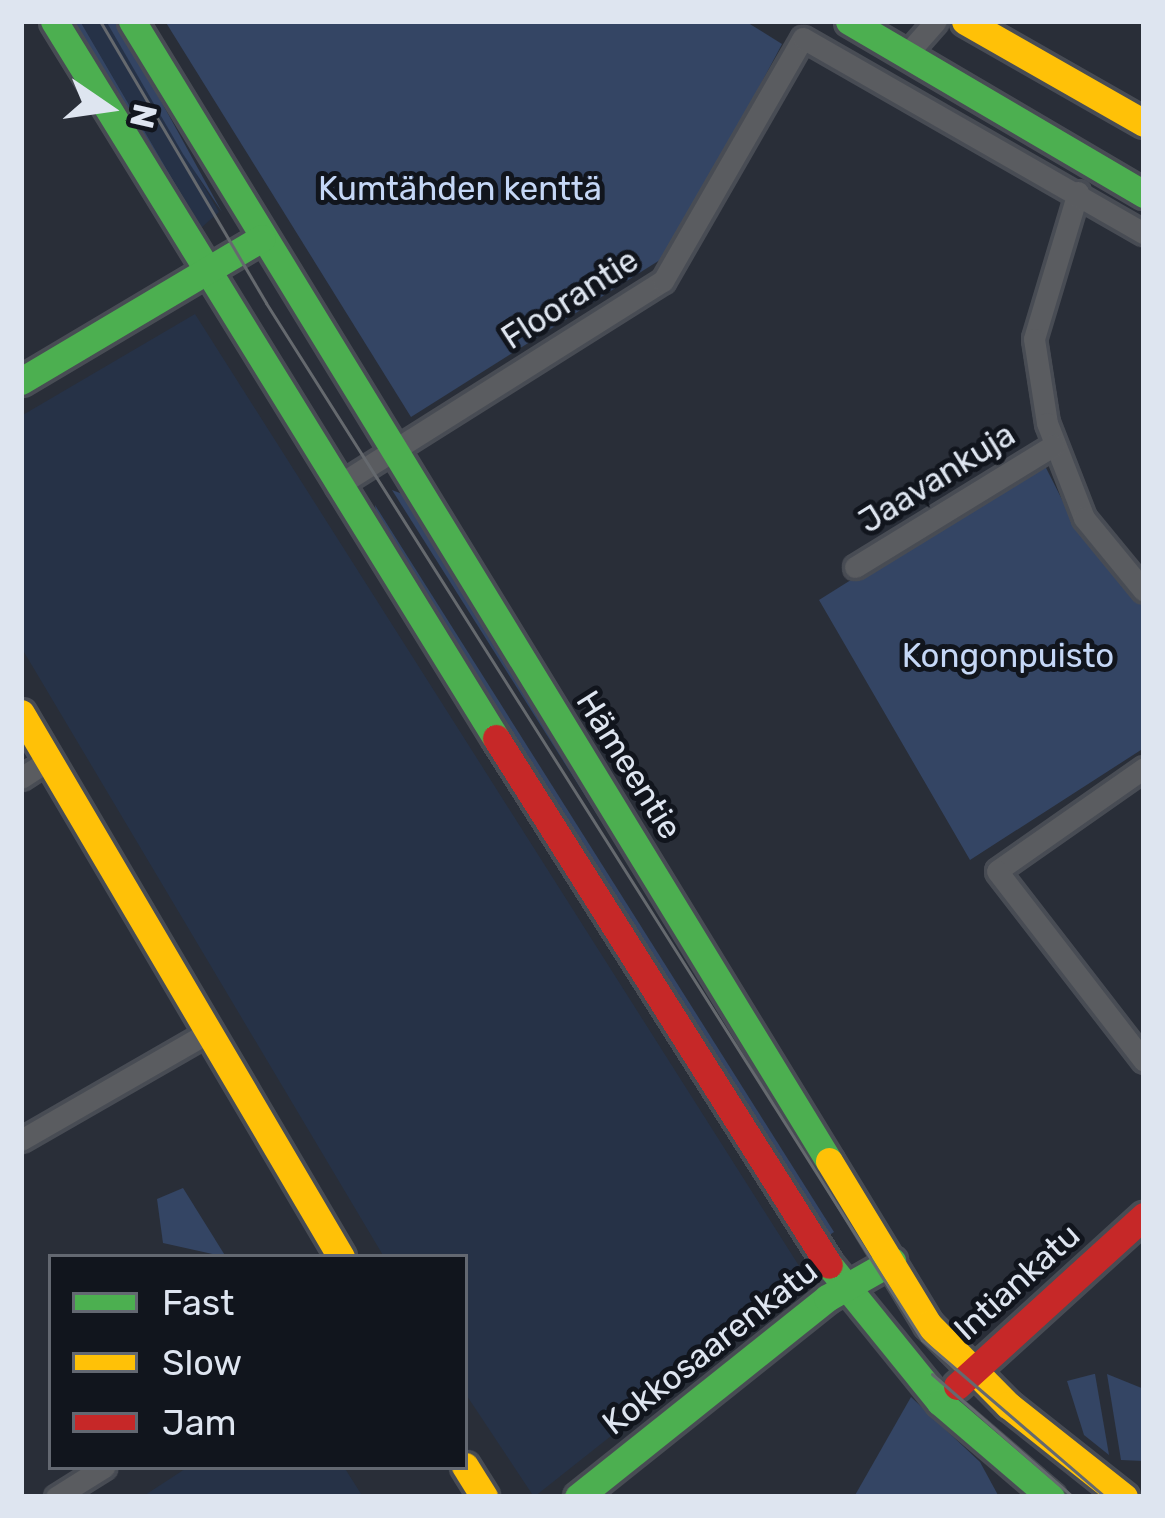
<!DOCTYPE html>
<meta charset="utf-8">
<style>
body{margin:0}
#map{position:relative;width:1165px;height:1518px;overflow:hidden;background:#292e38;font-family:Rubik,sans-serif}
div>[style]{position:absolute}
.built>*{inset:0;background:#263247}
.green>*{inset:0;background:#344564}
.roads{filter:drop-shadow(3px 0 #484c54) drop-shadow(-3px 0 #484c54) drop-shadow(0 3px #484c54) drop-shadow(0 -3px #484c54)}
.street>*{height:21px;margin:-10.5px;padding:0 10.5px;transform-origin:10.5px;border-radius:10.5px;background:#5a5c60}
.fast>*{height:27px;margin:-13.5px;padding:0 13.5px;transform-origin:13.5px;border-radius:13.5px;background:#4caf50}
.slow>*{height:27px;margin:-13.5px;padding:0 13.5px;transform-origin:13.5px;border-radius:13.5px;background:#ffc107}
.jam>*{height:27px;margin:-13.5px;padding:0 13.5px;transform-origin:13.5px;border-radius:13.5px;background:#c62828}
.tram>*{height:3px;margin:-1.5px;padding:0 1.5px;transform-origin:1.5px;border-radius:1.5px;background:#65696e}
span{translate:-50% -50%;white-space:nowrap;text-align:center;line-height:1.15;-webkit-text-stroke:10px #11151d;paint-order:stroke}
.park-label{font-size:33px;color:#c5d7f6}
.street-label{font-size:33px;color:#dee5f0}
.frame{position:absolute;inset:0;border:24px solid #dee5f0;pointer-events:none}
.legend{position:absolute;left:48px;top:1254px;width:420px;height:216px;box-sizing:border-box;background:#11151d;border:3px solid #636871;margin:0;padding:15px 21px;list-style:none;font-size:36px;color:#dee5f0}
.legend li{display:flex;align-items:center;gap:24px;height:60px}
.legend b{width:60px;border:3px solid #636871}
.north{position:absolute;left:48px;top:48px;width:120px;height:120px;-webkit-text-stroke:9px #11151d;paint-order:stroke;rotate:103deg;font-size:33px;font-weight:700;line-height:48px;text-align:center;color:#dee5f0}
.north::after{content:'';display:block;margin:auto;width:42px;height:54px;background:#dee5f0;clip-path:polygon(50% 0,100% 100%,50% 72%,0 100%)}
</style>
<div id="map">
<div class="built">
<i style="clip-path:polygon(80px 21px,106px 21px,219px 212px,201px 228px)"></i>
<i style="clip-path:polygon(195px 314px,808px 1280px,534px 1497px,465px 1393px,465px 1257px,384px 1257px,21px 647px,21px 416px)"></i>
<i style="clip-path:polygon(188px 1467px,344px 1467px,363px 1497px,142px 1497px)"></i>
</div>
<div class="green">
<i style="clip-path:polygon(72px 21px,80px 21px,201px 228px,189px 221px)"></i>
<i style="clip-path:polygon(106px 21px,117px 21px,222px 212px,183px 154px)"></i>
<i style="clip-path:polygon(165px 21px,745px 21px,782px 44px,671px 253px,411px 417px)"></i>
<i style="clip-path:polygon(1042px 460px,1076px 527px,1144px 607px,1144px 748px,970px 860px,819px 600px)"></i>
<i style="clip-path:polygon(392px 490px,405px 495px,854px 1221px)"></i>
<i style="clip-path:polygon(375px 505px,834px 1232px,828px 1236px,377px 522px)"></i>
<i style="clip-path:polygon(183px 1188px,226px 1257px,163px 1243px,157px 1199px)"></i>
<i style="clip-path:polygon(1094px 1374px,1095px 1374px,1109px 1455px,1084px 1435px,1067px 1381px)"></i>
<i style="clip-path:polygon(1107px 1374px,1144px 1389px,1144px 1461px,1121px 1460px)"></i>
<i style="clip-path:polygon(911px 1397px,980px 1462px,999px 1497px,854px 1497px)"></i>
</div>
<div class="roads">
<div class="street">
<i style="left:906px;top:55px;width:45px;rotate:-48.6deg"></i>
<i style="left:1078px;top:192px;width:153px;rotate:106.7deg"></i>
<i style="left:1034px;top:339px;width:85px;rotate:81.2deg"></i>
<i style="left:1047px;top:423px;width:102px;rotate:68.7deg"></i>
<i style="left:1084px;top:518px;width:94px;rotate:50.6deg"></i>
<i style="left:337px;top:486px;width:385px;rotate:-32.2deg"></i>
<i style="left:663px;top:281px;width:280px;rotate:-60.1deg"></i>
<i style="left:803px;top:38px;width:393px;rotate:29.8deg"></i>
<i style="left:855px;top:567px;width:233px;rotate:-31.5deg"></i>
<i style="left:1144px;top:768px;width:179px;rotate:145deg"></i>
<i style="left:997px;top:871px;width:240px;rotate:52.3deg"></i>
<i style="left:21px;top:778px;width:33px;rotate:-33deg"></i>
<i style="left:21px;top:1140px;width:215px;rotate:-29.9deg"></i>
<i style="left:56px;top:1497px;width:57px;rotate:-32deg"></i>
</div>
<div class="fast">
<i style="left:54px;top:21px;width:842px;rotate:58.35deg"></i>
<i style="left:132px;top:21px;width:1336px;rotate:58.56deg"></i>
<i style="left:849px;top:21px;width:342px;rotate:30.4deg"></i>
<i style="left:21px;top:381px;width:280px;rotate:-30.7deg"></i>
<i style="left:829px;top:1265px;width:176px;rotate:51deg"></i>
<i style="left:940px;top:1402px;width:146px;rotate:40.6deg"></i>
<i style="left:578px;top:1497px;width:319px;rotate:-38.6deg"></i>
<i style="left:827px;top:1298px;width:75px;rotate:-29.6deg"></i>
</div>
<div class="slow">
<i style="left:965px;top:21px;width:206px;rotate:29.7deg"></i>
<i style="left:21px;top:713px;width:631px;rotate:59.53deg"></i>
<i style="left:829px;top:1161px;width:191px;rotate:58.7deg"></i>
<i style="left:928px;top:1324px;width:114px;rotate:45.4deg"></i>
<i style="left:1008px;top:1405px;width:148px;rotate:38.4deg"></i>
<i style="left:465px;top:1466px;width:36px;rotate:58deg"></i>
</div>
<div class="jam">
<i style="left:496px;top:738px;width:623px;rotate:57.71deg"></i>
<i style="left:957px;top:1386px;width:253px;rotate:-42.3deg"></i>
</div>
</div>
<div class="tram">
<i style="left:100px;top:21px;width:327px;rotate:59.5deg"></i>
<i style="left:266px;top:303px;width:1227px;rotate:57.68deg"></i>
<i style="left:922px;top:1340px;width:241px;rotate:40.6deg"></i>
<i style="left:932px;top:1374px;width:187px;rotate:41.1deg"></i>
</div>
<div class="park-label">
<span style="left:460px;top:189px">Kumtähden kenttä</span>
<span style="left:1008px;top:656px">Kongonpuisto</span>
</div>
<div class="street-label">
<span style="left:570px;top:299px;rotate:-33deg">Floorantie</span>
<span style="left:937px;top:478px;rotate:-32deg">Jaavankuja</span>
<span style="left:629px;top:765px;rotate:58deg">Hämeentie</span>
<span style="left:1017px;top:1282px;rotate:-42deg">Intiankatu</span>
<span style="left:710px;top:1347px;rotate:-38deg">Kokkosaarenkatu</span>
</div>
<div class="frame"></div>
<ul class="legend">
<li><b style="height:15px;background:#4caf50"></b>Fast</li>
<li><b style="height:15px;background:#ffc107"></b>Slow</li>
<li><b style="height:15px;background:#c62828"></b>Jam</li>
</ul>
<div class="north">N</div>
</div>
